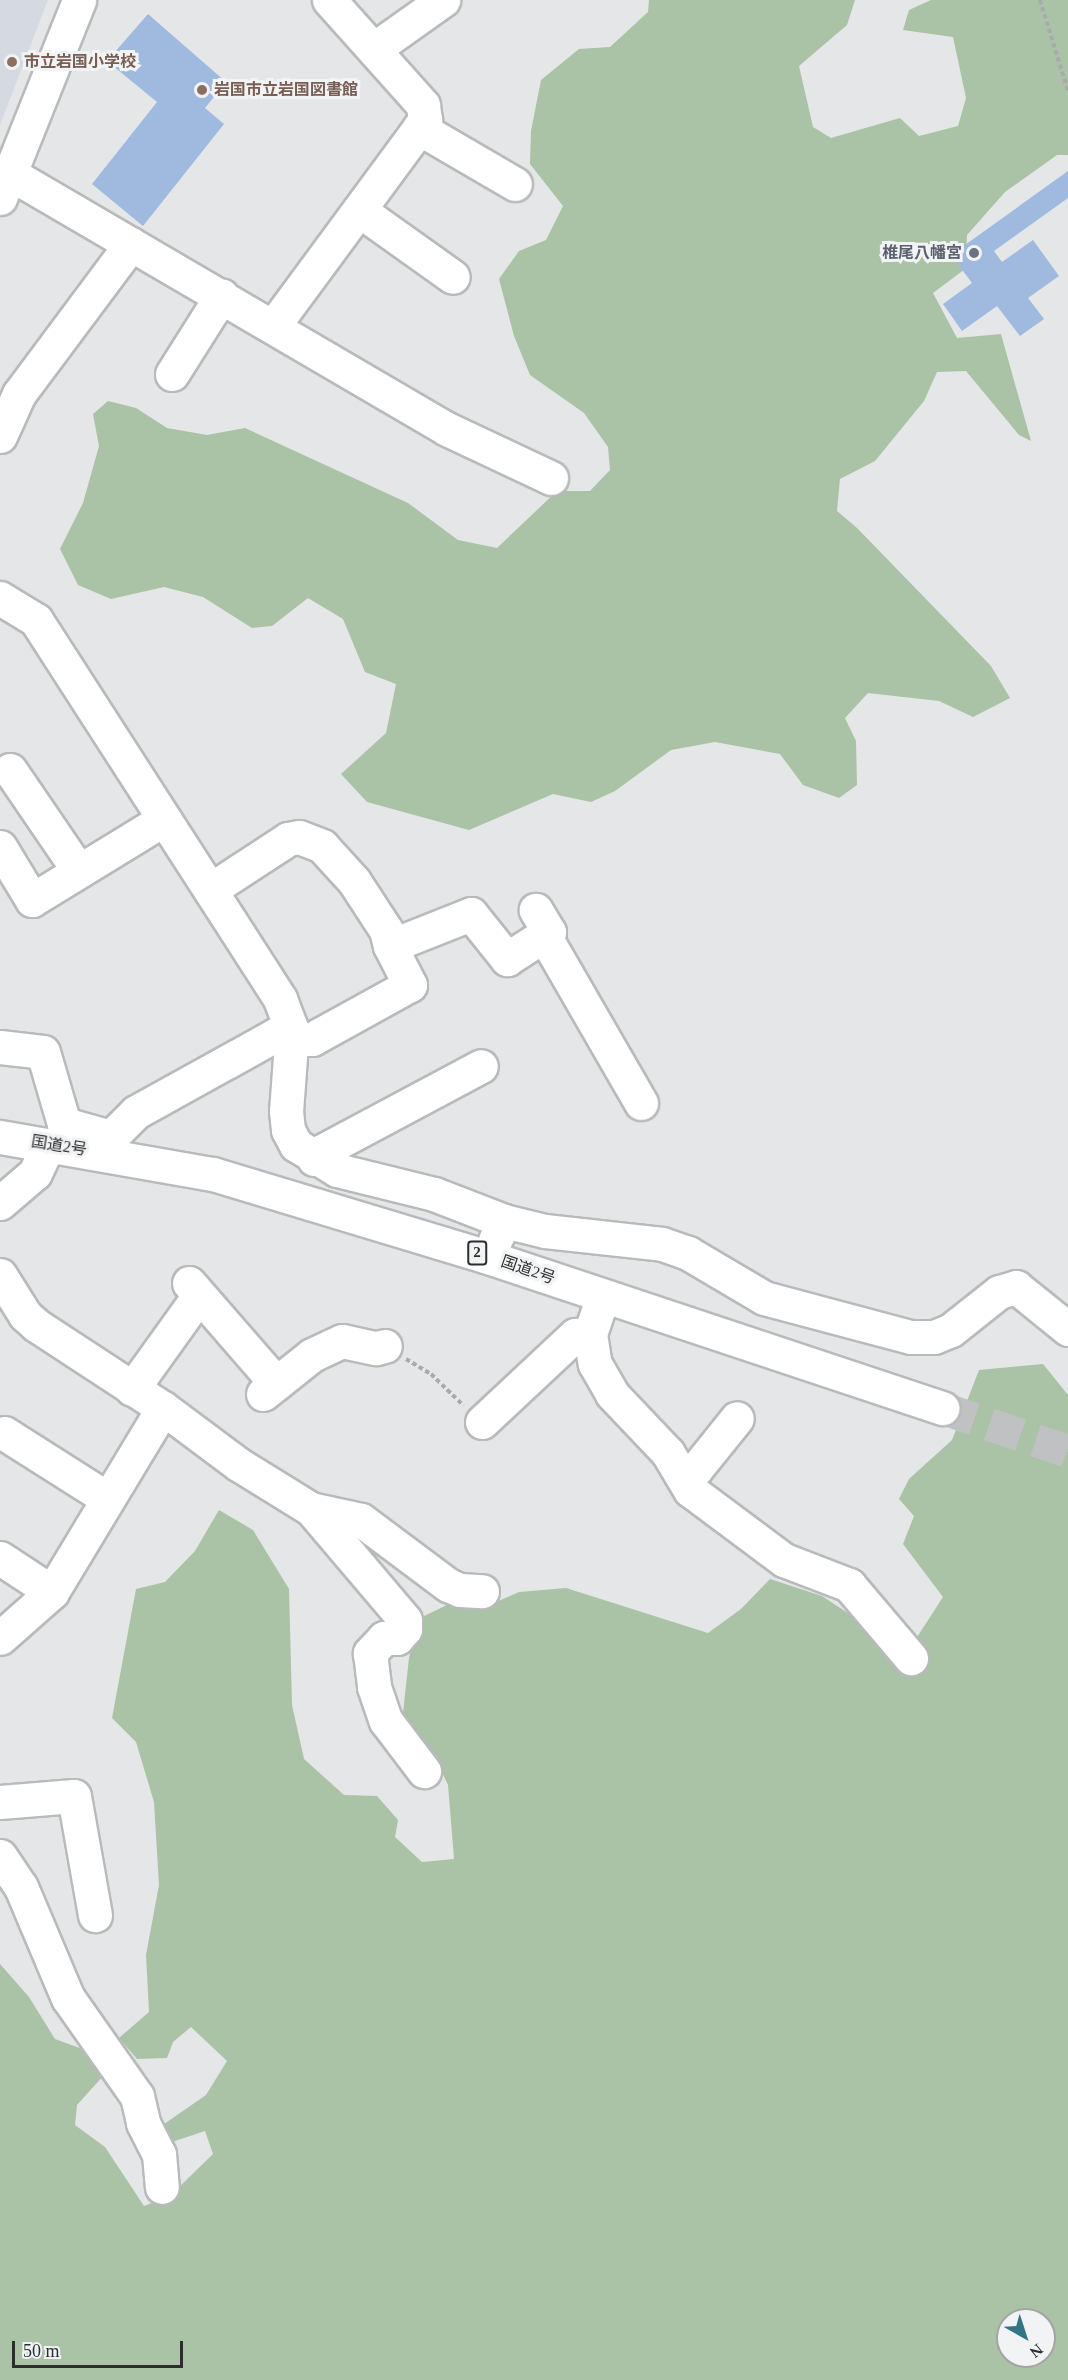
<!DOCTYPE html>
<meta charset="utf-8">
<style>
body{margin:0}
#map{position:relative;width:1068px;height:2380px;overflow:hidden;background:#e4e6e8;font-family:"Times New Roman","Noto Sans JP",serif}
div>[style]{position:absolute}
.built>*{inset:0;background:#d5dae2}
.green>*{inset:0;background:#aac2a5}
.building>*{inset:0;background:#9fb9df}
.highway-tunnel>*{height:33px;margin-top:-16.5px;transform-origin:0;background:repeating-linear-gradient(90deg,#bfc1c3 0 33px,transparent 0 49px)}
.path>*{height:4px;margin-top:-2px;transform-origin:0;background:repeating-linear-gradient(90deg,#a8aaab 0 4.5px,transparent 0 7.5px)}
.roads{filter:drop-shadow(2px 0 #b8babc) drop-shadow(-2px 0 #b8babc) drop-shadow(0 2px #b8babc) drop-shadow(0 -2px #b8babc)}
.minor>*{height:33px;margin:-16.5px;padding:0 16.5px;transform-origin:16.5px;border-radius:16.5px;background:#fff}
.highway>*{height:33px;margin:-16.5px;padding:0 16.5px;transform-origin:16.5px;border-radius:16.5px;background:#fff}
.dots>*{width:16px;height:16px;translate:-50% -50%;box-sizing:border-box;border:3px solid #f1f3f5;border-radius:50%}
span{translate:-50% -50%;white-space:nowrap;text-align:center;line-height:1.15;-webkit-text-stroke:6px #f1f3f5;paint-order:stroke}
.shield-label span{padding:2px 4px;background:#f1f3f5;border:2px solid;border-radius:4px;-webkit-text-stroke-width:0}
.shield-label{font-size:15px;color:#2d2d2e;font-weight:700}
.education-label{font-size:16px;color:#785e54;font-weight:700}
.left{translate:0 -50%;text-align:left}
.worship-label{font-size:16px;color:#5b616d;font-weight:700}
.right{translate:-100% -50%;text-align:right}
.street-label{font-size:16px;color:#2d2d2e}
.north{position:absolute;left:996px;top:2308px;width:60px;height:60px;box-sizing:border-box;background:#f1f3f5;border:2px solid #a3a4a5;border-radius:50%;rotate:141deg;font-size:16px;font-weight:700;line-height:24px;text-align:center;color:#2d2d2e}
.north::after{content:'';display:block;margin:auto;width:21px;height:27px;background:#347688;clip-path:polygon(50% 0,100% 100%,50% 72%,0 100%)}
.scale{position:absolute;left:12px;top:2341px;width:171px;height:27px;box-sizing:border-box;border:3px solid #2d2d2e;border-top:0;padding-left:8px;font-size:18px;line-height:21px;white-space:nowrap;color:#2d2d2e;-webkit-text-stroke:4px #f1f3f5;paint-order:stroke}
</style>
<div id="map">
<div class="built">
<i style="clip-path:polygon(0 0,48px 0,0 125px)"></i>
</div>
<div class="green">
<i style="clip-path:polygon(649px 0,855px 0,847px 25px,799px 66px,813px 127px,831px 138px,900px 118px,919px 136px,958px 126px,966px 98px,953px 37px,903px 30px,909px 10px,931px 0,1068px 0,1068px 155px,1057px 155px,1005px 192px,967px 235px,965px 269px,933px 293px,957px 338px,1001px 334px,1031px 441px,1019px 435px,966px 371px,937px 372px,924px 401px,875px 461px,840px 479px,837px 511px,857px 528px,991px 666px,1010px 698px,973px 717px,939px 701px,868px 693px,845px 718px,856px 741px,857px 785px,839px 798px,803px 785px,780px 754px,715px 742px,671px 750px,615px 791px,591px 802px,553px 794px,469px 830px,367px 802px,341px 774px,386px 733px,396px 684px,365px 672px,343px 619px,308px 598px,272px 626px,252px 628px,203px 597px,164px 587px,111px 599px,78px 585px,60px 549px,83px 503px,99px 446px,93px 414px,108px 401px,136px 408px,167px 428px,207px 435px,245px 428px,408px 503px,458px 540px,497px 548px,557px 491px,590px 491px,610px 470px,608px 447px,584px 413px,530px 375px,514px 336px,499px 279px,519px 251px,546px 240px,563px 206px,530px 164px,531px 131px,541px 80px,579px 49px,610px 47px,648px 12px)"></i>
<i style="clip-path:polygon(evenodd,1043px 1364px,1068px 1395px,1068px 2380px,0 2380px,0 1964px,29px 1997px,55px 2039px,85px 2050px,104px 2075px,77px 2105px,75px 2125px,105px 2147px,144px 2206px,170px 2196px,213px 2154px,205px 2131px,166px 2144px,154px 2131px,206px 2095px,227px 2061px,191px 2027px,173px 2042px,167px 2058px,137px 2059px,119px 2038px,149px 2012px,146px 1955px,159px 1885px,154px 1802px,136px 1742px,112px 1718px,136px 1589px,165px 1582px,195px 1551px,219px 1510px,253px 1530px,289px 1589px,292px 1705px,304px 1759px,344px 1795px,377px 1796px,398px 1820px,395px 1837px,422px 1862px,454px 1859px,448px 1785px,434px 1755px,403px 1713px,409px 1658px,420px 1618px,447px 1605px,489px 1605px,519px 1592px,566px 1588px,708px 1633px,741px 1609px,770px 1579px,822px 1596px,869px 1627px,912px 1645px,943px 1597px,903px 1544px,914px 1516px,899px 1499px,909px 1479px,952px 1440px,979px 1370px,1043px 1364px,1008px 2320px,1044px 2320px,1044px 2356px,1008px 2356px,1008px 2320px)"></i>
</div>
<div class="building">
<i style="clip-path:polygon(148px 14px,226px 82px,205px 108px,224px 124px,143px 226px,92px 184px,157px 102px,107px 61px)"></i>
<i style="clip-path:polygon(1068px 171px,1068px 198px,994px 251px,1002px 262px,1033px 240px,1059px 276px,1028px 298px,1044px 319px,1020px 336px,997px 306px,962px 331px,943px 304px,972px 283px,951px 255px)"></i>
</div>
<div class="highway-tunnel">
<i style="left:943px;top:1408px;width:132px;rotate:19deg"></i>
</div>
<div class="path">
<i style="left:1040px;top:0;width:95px;rotate:72.9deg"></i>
<i style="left:406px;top:1359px;width:29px;rotate:31deg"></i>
<i style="left:431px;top:1374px;width:45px;rotate:44.1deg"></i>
</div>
<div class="roads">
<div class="minor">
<i style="left:374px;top:49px;width:85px;rotate:-35.4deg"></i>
<i style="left:419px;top:128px;width:111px;rotate:30.3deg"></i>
<i style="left:9px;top:173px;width:507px;rotate:30.31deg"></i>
<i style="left:447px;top:429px;width:115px;rotate:25.2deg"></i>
<i style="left:0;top:198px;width:213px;rotate:-68.2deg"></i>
<i style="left:359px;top:210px;width:115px;rotate:35.5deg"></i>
<i style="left:274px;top:325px;width:255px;rotate:-53.6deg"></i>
<i style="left:425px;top:120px;width:15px;rotate:-98deg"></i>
<i style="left:423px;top:105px;width:141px;rotate:-131.8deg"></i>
<i style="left:172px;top:374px;width:93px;rotate:-57.7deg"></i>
<i style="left:0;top:436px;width:46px;rotate:-65.7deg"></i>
<i style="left:19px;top:394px;width:187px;rotate:-53.3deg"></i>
<i style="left:0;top:598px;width:42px;rotate:31.4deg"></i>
<i style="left:36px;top:620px;width:451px;rotate:57.2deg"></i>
<i style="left:280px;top:999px;width:33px;rotate:69deg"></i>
<i style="left:292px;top:1030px;width:16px;rotate:165deg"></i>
<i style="left:277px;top:1034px;width:161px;rotate:151deg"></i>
<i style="left:136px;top:1112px;width:35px;rotate:135deg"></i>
<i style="left:111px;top:1137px;width:18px;rotate:119deg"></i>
<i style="left:10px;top:770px;width:122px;rotate:55.7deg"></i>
<i style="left:0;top:847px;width:62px;rotate:58.9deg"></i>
<i style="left:32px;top:900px;width:155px;rotate:-31.5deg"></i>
<i style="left:210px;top:890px;width:93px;rotate:-33.2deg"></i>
<i style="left:288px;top:839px;width:11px;rotate:-10deg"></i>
<i style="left:299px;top:837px;width:25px;rotate:21deg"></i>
<i style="left:322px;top:846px;width:47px;rotate:47.6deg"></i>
<i style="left:354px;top:881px;width:59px;rotate:56.9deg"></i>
<i style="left:386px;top:930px;width:16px;rotate:76deg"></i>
<i style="left:544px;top:935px;width:194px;rotate:60deg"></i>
<i style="left:292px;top:1030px;width:81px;rotate:94.2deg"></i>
<i style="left:286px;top:1111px;width:19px;rotate:84deg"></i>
<i style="left:288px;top:1130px;width:17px;rotate:62deg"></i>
<i style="left:296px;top:1145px;width:48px;rotate:31.4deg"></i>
<i style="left:337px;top:1170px;width:100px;rotate:13.9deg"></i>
<i style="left:434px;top:1194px;width:75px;rotate:21.1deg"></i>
<i style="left:504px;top:1221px;width:21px;rotate:115deg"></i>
<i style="left:292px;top:1039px;width:20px"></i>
<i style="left:312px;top:1039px;width:112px;rotate:-28.9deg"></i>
<i style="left:410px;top:985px;width:44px;rotate:-117.1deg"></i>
<i style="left:390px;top:946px;width:87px;rotate:-21.6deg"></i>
<i style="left:471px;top:914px;width:58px;rotate:51.3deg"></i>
<i style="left:507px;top:959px;width:50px;rotate:-32.7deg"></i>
<i style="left:549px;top:932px;width:26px;rotate:-121deg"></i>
<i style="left:0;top:1047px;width:43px;rotate:6.6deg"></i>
<i style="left:43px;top:1052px;width:75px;rotate:73.7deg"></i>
<i style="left:64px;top:1124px;width:49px;rotate:15.5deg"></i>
<i style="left:314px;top:1159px;width:11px;rotate:-45deg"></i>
<i style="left:322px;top:1151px;width:180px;rotate:-28.1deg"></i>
<i style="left:0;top:1203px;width:46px;rotate:-40.6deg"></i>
<i style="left:35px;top:1173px;width:31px;rotate:-65deg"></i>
<i style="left:504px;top:1221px;width:42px;rotate:13.7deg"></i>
<i style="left:545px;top:1231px;width:118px;rotate:6.3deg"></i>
<i style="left:662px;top:1244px;width:28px;rotate:19deg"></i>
<i style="left:688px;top:1253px;width:88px;rotate:30.6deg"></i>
<i style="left:764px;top:1298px;width:152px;rotate:14.9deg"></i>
<i style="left:911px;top:1337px;width:23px"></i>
<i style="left:934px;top:1337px;width:18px;rotate:-22deg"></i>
<i style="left:951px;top:1330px;width:61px;rotate:-38.4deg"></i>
<i style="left:999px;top:1292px;width:18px;rotate:-16deg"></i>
<i style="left:1016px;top:1287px;width:67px;rotate:38.9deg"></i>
<i style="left:0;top:1275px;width:47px;rotate:58deg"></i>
<i style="left:25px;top:1315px;width:15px;rotate:42deg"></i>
<i style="left:36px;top:1325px;width:152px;rotate:33.2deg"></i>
<i style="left:163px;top:1408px;width:215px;rotate:121.1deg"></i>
<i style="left:52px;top:1592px;width:69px;rotate:138.5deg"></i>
<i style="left:189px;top:1283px;width:133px;rotate:49deg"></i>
<i style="left:603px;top:1296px;width:40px;rotate:108.9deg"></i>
<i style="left:590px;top:1334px;width:30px;rotate:81deg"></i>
<i style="left:595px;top:1364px;width:34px;rotate:60deg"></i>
<i style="left:612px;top:1394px;width:81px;rotate:46.5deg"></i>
<i style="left:668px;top:1453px;width:43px;rotate:59.3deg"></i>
<i style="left:690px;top:1490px;width:117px;rotate:36.7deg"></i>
<i style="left:784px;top:1560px;width:70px;rotate:21deg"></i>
<i style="left:849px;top:1585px;width:96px;rotate:49.7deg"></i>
<i style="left:132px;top:1389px;width:101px;rotate:-54.3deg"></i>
<i style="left:191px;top:1307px;width:13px;rotate:-39deg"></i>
<i style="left:263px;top:1394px;width:63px;rotate:-38.5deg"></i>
<i style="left:312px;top:1355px;width:33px;rotate:-25deg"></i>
<i style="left:342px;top:1341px;width:35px;rotate:12deg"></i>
<i style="left:376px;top:1348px;width:9px;rotate:-13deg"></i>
<i style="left:163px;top:1408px;width:94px;rotate:36.7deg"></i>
<i style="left:238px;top:1464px;width:86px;rotate:31.7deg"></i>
<i style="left:311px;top:1509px;width:51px;rotate:12.4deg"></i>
<i style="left:361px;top:1520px;width:109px;rotate:36.8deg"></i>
<i style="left:448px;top:1585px;width:13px;rotate:23deg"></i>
<i style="left:460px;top:1590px;width:22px;rotate:3deg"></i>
<i style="left:482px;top:1422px;width:127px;rotate:-43.1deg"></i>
<i style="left:575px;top:1335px;width:15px;rotate:-4deg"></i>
<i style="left:4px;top:1433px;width:123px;rotate:32.4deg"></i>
<i style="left:682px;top:1476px;width:16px;rotate:-27deg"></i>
<i style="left:696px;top:1469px;width:65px;rotate:-51.2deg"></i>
<i style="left:311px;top:1509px;width:145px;rotate:49.7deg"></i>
<i style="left:405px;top:1620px;width:9px;rotate:90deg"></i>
<i style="left:405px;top:1629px;width:12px;rotate:132deg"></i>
<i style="left:397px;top:1638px;width:13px;rotate:180deg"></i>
<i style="left:384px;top:1638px;width:21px;rotate:133deg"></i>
<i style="left:370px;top:1653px;width:34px;rotate:83deg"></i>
<i style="left:374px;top:1687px;width:36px;rotate:71deg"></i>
<i style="left:386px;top:1721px;width:63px;rotate:52.8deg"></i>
<i style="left:0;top:1558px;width:62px;rotate:33.2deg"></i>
<i style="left:0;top:1802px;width:74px;rotate:-4.6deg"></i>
<i style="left:74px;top:1796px;width:121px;rotate:80deg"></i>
<i style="left:0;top:1856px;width:37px;rotate:56deg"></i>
<i style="left:21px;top:1887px;width:121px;rotate:67.1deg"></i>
<i style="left:68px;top:1998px;width:120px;rotate:54.9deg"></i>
<i style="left:137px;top:2096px;width:28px;rotate:77deg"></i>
<i style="left:143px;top:2123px;width:35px;rotate:63deg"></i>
<i style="left:159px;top:2154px;width:33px;rotate:85deg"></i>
</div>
<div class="highway">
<i style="left:0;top:1137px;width:216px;rotate:9.9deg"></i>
<i style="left:213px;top:1174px;width:287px;rotate:16.8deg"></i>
<i style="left:488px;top:1257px;width:479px;rotate:18.4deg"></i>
</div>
</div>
<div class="dots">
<i style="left:12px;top:62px;background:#8d6e63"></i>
<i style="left:202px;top:90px;background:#8d6e63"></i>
<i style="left:974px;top:253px;background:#6b7280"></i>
</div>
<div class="shield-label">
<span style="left:477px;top:1253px">2</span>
</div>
<div class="education-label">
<span class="left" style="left:24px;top:62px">市立岩国小学校</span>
<span class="left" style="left:214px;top:90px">岩国市立岩国図書館</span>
</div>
<div class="worship-label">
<span class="right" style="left:962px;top:253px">椎尾八幡宮</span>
</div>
<div class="street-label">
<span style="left:59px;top:1146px;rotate:9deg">国道2号</span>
<span style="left:528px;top:1270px;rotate:19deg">国道2号</span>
</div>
<div class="north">N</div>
<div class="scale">50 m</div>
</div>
